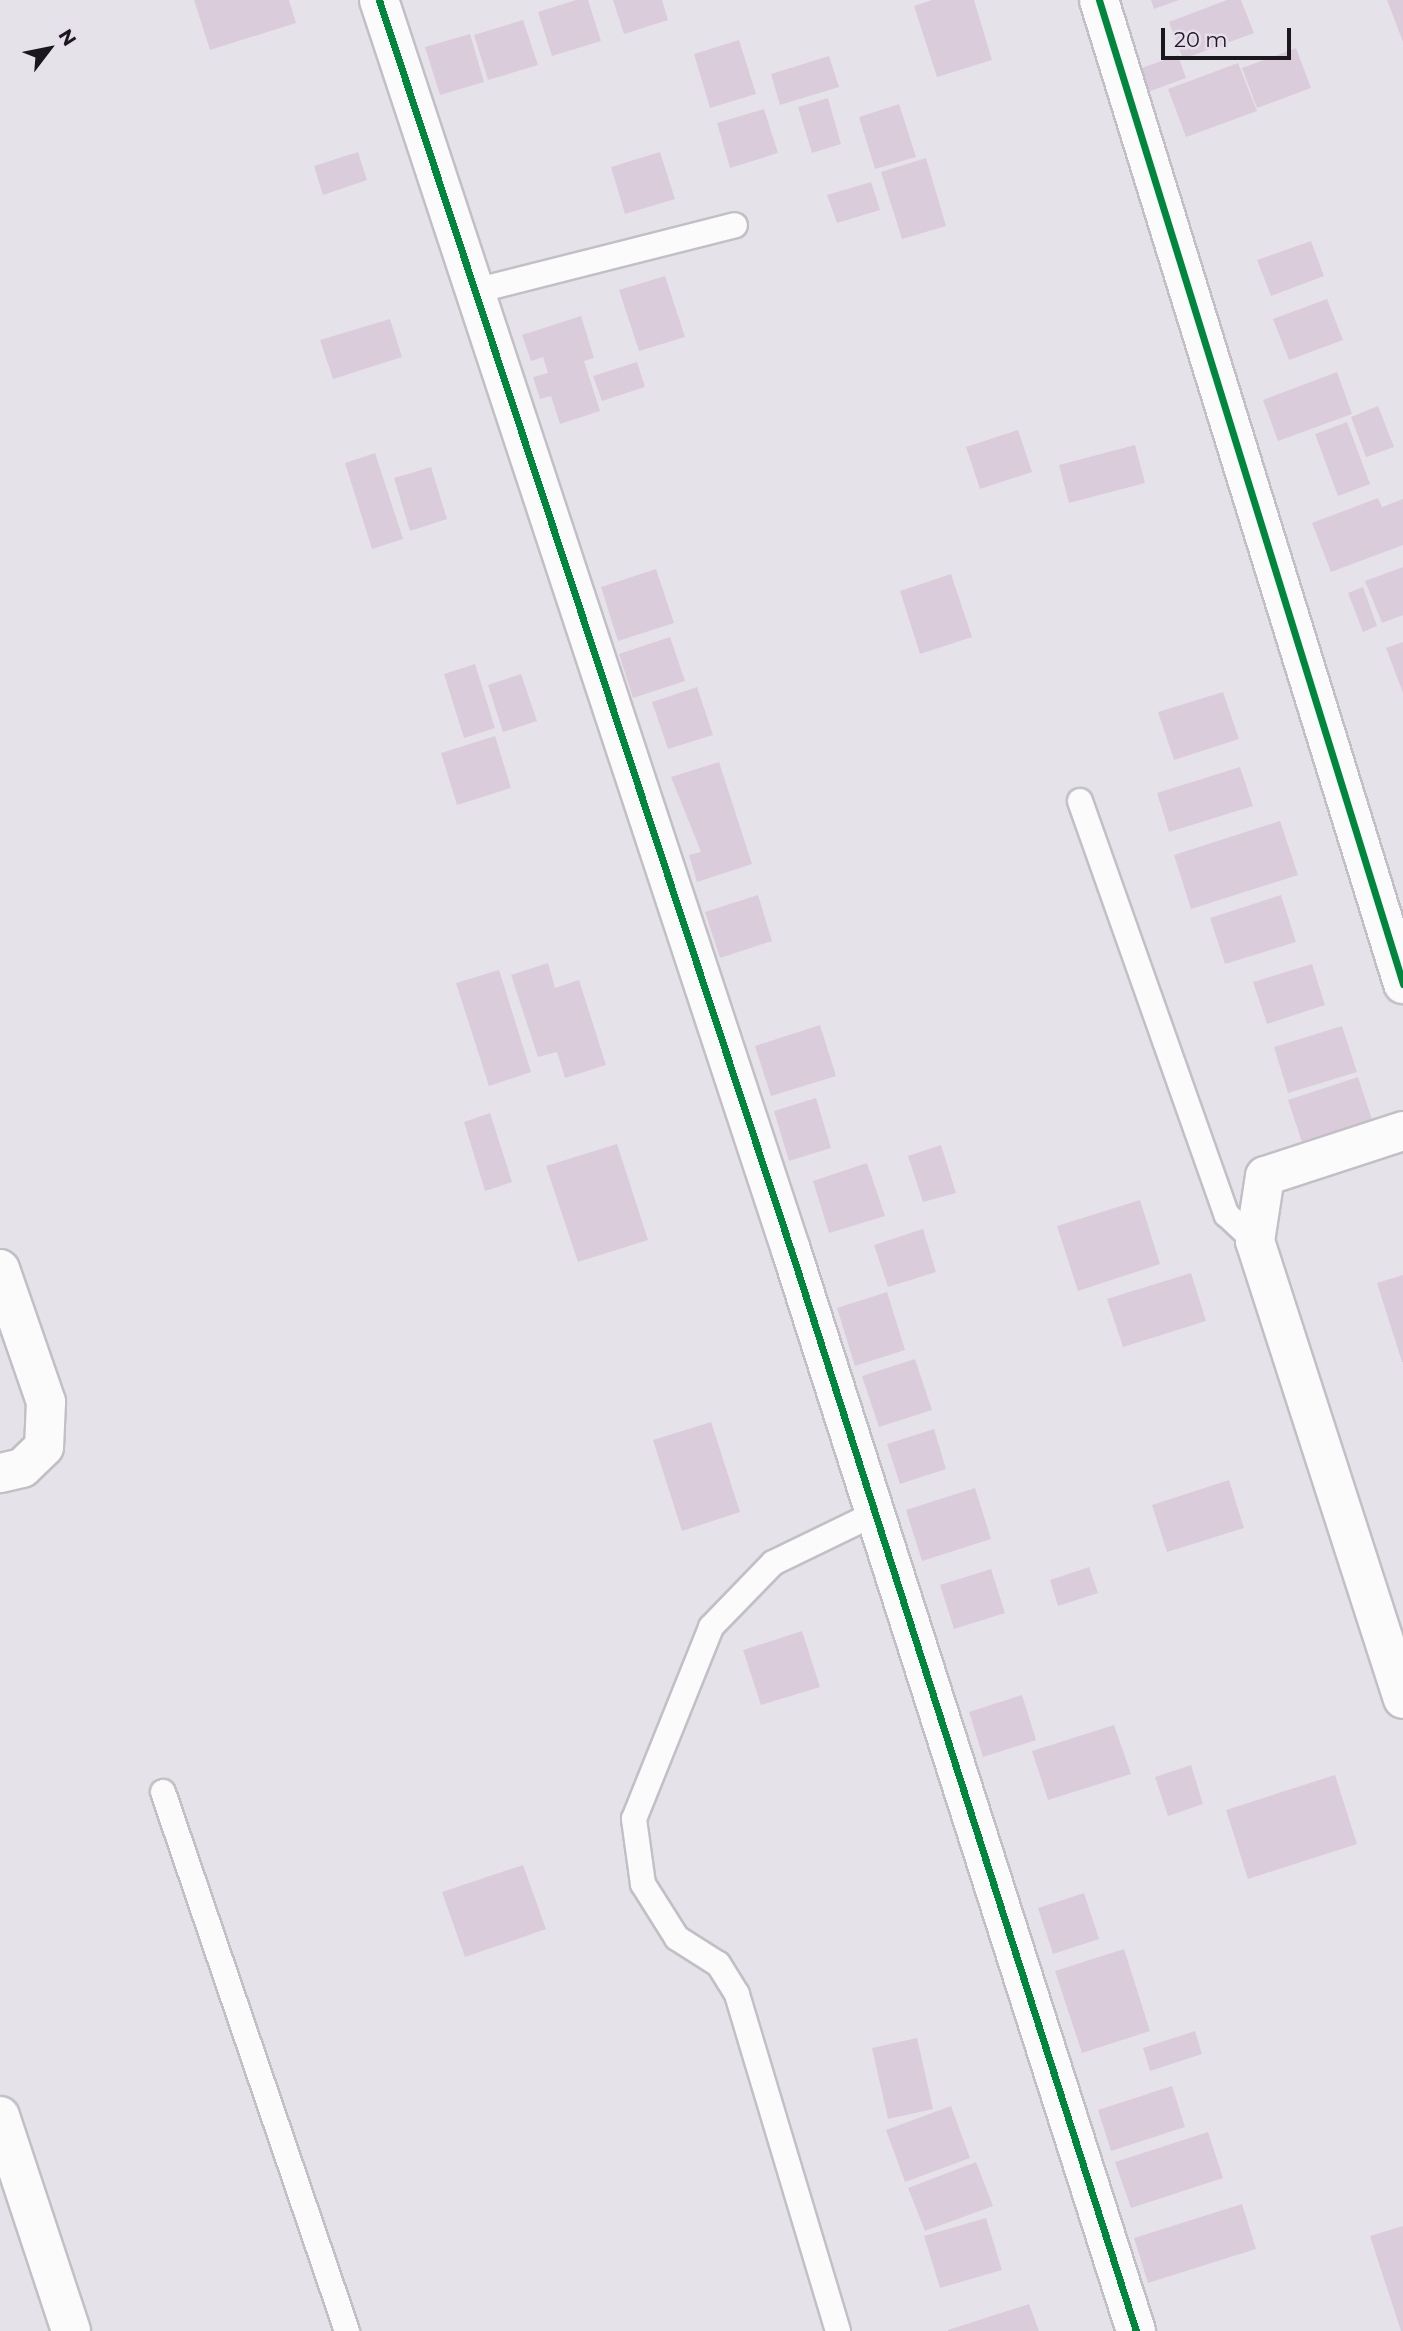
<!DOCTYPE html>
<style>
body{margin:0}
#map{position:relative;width:1403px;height:2331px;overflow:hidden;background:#e6e2ea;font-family:Montserrat,sans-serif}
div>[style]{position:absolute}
.building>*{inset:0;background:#dbccdc}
.roads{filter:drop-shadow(2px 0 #c3bfc6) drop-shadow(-2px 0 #c3bfc6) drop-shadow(0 2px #c3bfc6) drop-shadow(0 -2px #c3bfc6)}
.service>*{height:24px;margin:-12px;padding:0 12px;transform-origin:12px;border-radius:12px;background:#fbfbfc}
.minor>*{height:38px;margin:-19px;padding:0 19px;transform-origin:19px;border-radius:19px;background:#fbfbfc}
.cycleway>*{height:7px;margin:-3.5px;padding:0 3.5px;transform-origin:3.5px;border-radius:3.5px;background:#00873e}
span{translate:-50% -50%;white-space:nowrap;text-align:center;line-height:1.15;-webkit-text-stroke:5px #e6deed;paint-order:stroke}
.north{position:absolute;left:14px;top:14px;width:70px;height:70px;-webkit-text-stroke:5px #e6deed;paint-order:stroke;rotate:58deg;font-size:19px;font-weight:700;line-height:28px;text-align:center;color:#1b181d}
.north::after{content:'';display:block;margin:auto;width:24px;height:32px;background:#1b181d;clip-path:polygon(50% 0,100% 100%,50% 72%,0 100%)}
.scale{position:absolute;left:1161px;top:28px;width:130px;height:32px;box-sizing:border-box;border:4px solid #1b181d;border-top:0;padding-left:9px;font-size:21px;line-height:24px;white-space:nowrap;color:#1b181d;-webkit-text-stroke:5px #e6deed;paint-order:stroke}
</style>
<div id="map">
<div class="building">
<i style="clip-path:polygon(194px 0,289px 0,296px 23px,210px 50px)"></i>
<i style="clip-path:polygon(576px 0,588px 0,601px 41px,552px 56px,538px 12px)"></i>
<i style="clip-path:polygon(613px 0,662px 0,668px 20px,624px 34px)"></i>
<i style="clip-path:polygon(932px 0,974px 0,992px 60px,937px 77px,914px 6px)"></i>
<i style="clip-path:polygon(1151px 0,1179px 0,1154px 9px)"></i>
<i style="clip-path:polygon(1227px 0,1241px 0,1254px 33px,1183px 59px,1169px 22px)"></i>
<i style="clip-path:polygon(1387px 0,1403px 0,1403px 42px)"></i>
<i style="clip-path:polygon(523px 20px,538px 65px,488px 80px,474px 35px)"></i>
<i style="clip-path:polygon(470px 34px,484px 82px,440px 95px,425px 47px)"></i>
<i style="clip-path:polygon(739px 40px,756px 94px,710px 108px,694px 54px)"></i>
<i style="clip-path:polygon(1296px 48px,1311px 88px,1257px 108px,1242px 68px)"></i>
<i style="clip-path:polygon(1178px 55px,1186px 78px,1137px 96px,1128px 73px)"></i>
<i style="clip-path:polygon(829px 56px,839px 87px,780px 105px,771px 74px)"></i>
<i style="clip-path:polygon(1238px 63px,1257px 111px,1186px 137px,1168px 89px)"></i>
<i style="clip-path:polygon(828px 98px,841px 144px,812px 153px,798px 107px)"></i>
<i style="clip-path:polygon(899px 104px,916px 157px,875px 169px,859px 117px)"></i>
<i style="clip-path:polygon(764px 109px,778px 153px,730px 168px,717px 123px)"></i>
<i style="clip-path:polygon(358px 152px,367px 180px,323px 195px,314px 166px)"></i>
<i style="clip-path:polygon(660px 152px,675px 199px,625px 214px,611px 167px)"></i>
<i style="clip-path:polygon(926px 158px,946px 226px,902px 239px,881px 172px)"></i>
<i style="clip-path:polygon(871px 182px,880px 210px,837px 223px,827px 195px)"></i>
<i style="clip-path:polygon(1311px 241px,1324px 276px,1271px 296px,1257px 260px)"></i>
<i style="clip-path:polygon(665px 276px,685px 337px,639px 351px,619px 290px)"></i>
<i style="clip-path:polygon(1327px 299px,1343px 340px,1289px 360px,1273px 319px)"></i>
<i style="clip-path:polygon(581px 316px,594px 358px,584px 361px,600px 411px,560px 424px,551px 396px,540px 399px,533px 377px,548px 373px,543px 357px,531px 361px,522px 335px)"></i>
<i style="clip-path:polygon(390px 319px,402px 357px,333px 379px,320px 340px)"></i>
<i style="clip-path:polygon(637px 362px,645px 387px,602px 401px,593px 376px)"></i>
<i style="clip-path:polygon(1337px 372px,1352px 414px,1278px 441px,1263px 400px)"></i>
<i style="clip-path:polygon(1378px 406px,1394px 447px,1366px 457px,1351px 417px)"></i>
<i style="clip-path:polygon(1347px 422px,1370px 484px,1338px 496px,1315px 434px)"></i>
<i style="clip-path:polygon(1018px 430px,1032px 472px,980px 489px,966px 447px)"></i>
<i style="clip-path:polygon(1135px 445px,1145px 483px,1069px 503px,1059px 465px)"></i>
<i style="clip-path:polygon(375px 453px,403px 539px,372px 549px,345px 463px)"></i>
<i style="clip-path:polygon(431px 467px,447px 519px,410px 531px,394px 478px)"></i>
<i style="clip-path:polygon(1378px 498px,1382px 507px,1403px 499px,1403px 545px,1331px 572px,1312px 523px)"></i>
<i style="clip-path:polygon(1403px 567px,1403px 615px,1382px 623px,1365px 581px)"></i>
<i style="clip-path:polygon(656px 569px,674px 623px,618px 641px,601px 587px)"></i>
<i style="clip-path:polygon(951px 574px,972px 637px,920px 654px,900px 591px)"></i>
<i style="clip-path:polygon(1363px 587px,1377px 626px,1363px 632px,1348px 593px)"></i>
<i style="clip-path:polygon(670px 637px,685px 681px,633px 698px,619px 654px)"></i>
<i style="clip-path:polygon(1403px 642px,1403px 693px,1386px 648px)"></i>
<i style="clip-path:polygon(475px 664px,495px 728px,464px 738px,444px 674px)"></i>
<i style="clip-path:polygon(521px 674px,537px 721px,503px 732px,488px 685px)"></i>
<i style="clip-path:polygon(697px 687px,713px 735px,668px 749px,652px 702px)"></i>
<i style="clip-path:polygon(1223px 692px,1239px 739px,1174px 760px,1158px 712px)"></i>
<i style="clip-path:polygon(495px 736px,511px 788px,457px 805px,441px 753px)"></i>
<i style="clip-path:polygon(719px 762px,752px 864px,697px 882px,689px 855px,701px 852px,671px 777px)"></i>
<i style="clip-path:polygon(1240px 767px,1253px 806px,1169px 832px,1157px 793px)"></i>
<i style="clip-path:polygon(1280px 821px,1298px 875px,1191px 909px,1174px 855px)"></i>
<i style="clip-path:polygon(758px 895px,772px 941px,720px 958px,705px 912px)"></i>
<i style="clip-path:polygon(1281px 895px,1296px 942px,1225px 964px,1210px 918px)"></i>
<i style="clip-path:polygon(548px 963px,555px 988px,579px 980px,606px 1065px,565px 1078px,557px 1052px,538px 1057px,511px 975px)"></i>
<i style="clip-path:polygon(1312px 964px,1325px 1005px,1267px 1024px,1253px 982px)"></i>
<i style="clip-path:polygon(499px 970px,531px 1072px,489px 1086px,456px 983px)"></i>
<i style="clip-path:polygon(820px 1025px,836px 1076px,771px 1096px,755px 1046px)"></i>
<i style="clip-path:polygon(1342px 1026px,1357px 1072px,1288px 1093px,1274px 1047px)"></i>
<i style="clip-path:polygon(1358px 1077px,1372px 1120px,1302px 1142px,1288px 1100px)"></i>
<i style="clip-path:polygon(816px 1098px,831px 1148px,789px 1161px,774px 1111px)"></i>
<i style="clip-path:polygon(490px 1113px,512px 1182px,485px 1191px,464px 1122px)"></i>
<i style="clip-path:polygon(617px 1144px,648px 1240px,578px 1262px,546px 1166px)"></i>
<i style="clip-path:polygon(941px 1145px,956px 1193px,923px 1202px,908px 1156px)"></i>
<i style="clip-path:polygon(867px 1163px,885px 1216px,829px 1233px,813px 1181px)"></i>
<i style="clip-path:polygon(1140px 1200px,1160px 1264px,1078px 1291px,1057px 1226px)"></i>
<i style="clip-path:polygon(923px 1229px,936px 1272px,888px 1287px,874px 1245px)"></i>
<i style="clip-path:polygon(1191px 1273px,1206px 1321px,1123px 1347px,1107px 1299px)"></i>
<i style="clip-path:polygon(1403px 1275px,1403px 1362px,1402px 1362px,1377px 1283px)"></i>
<i style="clip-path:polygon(887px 1292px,905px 1350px,855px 1366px,837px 1308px)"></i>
<i style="clip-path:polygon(915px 1359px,932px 1410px,879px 1427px,862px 1376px)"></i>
<i style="clip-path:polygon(711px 1422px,740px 1512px,682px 1531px,653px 1440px)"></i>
<i style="clip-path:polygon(934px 1429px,946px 1469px,900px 1484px,887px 1444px)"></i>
<i style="clip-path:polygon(1229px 1480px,1244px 1528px,1167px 1552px,1152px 1505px)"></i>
<i style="clip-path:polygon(975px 1488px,991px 1539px,922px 1561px,906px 1510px)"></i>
<i style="clip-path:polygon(1089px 1567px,1098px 1593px,1058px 1606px,1050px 1580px)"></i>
<i style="clip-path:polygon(991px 1569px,1005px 1613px,954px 1629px,940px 1585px)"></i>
<i style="clip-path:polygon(802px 1631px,820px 1687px,761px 1705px,743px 1650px)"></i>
<i style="clip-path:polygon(1022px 1695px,1036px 1740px,983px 1757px,969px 1712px)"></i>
<i style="clip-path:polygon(1114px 1725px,1131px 1774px,1048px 1800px,1032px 1751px)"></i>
<i style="clip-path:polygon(1191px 1765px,1203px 1804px,1168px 1816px,1155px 1777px)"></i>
<i style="clip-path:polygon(1335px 1775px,1357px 1844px,1248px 1879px,1226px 1810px)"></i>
<i style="clip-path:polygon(523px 1865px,546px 1929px,465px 1957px,442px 1892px)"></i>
<i style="clip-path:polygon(1084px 1893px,1099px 1939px,1053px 1954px,1038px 1908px)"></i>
<i style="clip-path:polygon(1124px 1949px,1150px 2031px,1082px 2053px,1055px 1971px)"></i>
<i style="clip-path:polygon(1195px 2031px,1202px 2054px,1150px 2071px,1143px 2048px)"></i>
<i style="clip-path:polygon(917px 2038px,933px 2109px,888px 2119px,872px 2048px)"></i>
<i style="clip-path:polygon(1172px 2086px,1185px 2127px,1111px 2151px,1098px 2110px)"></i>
<i style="clip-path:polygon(951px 2106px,970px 2158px,905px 2182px,886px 2130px)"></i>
<i style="clip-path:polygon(1208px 2132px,1223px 2178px,1131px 2208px,1115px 2162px)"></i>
<i style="clip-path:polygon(976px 2162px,993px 2206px,925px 2231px,908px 2188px)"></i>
<i style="clip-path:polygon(1242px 2204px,1256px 2249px,1148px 2283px,1134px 2238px)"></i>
<i style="clip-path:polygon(986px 2218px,1002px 2270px,940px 2288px,924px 2236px)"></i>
<i style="clip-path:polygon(1403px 2226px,1403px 2331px,1401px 2331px,1370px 2236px)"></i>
<i style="clip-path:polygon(1029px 2304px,1039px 2331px,948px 2331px,948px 2330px)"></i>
</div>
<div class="roads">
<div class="service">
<i style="left:475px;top:291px;width:268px;rotate:-14.2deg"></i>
<i style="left:1080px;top:801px;width:439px;rotate:70.5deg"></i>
<i style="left:1227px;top:1215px;width:38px;rotate:43deg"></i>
<i style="left:163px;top:1792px;width:570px;rotate:71.15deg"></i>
<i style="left:838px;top:2331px;width:352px;rotate:-106.7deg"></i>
<i style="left:737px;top:1994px;width:36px;rotate:-122deg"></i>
<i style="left:718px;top:1964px;width:49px;rotate:-147.6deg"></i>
<i style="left:677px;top:1938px;width:64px;rotate:-122.2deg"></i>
<i style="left:643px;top:1884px;width:66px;rotate:-97.9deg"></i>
<i style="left:634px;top:1819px;width:207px;rotate:-68.1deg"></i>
<i style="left:711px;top:1627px;width:89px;rotate:-45.9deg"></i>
<i style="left:773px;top:1563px;width:114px;rotate:-25.9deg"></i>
</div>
<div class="minor">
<i style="left:379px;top:0;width:1316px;rotate:71.76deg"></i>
<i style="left:791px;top:1250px;width:1135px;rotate:72.3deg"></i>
<i style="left:1099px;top:0;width:1030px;rotate:72.83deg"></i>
<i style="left:1403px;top:1131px;width:145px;rotate:161.9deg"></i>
<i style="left:1265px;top:1176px;width:66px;rotate:98.7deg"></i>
<i style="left:1255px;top:1241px;width:481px;rotate:72.1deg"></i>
<i style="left:0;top:1269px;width:141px;rotate:70.9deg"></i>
<i style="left:46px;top:1402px;width:45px;rotate:92.5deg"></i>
<i style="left:44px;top:1447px;width:30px;rotate:136deg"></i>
<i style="left:22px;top:1468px;width:23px;rotate:167deg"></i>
<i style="left:0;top:2116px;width:226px;rotate:71.7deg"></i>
</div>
</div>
<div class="cycleway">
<i style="left:379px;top:0;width:1316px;rotate:71.76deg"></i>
<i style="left:791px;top:1250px;width:1135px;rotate:72.3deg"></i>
<i style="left:1099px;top:0;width:1030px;rotate:72.83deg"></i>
</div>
<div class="north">N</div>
<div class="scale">20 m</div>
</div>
